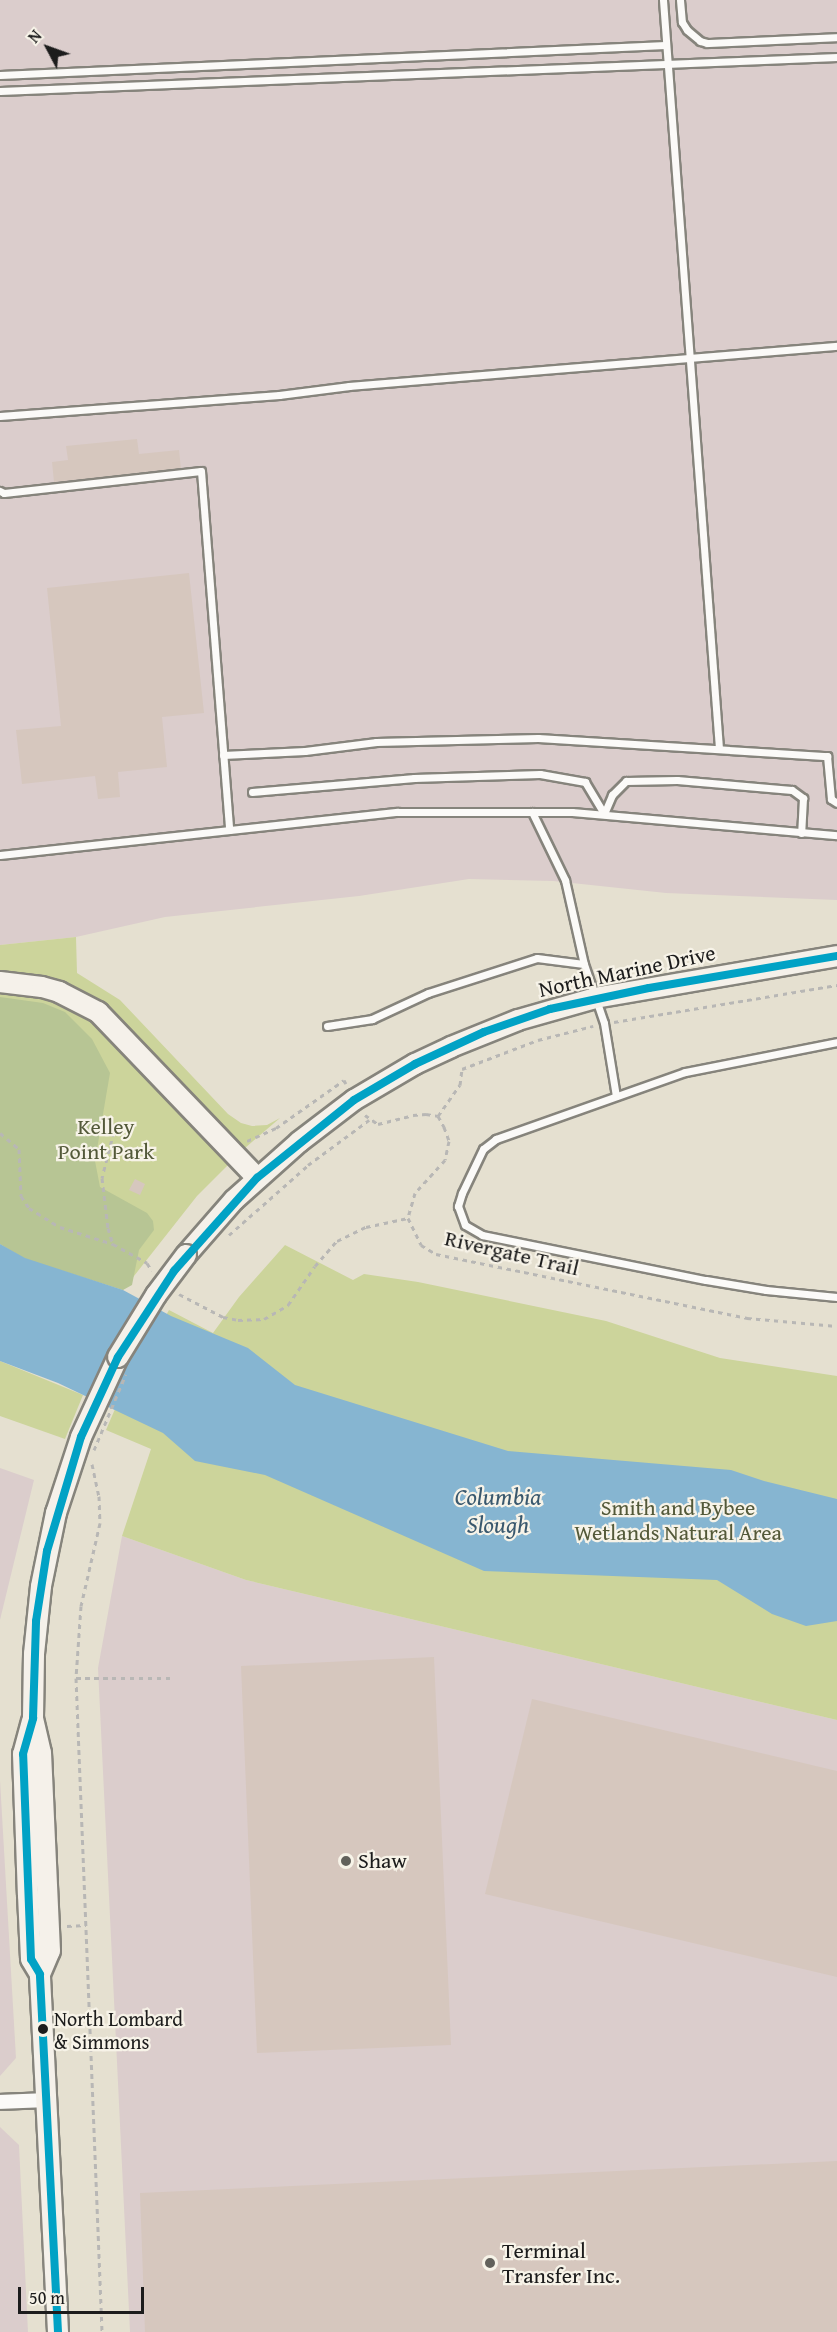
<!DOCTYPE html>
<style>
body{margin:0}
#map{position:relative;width:837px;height:2332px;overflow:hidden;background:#e5e0d0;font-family:"Gentium Book Plus",serif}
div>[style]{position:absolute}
.industrial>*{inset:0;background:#dbcdcc}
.green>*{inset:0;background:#ccd49b}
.forest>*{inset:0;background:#b7c594}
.water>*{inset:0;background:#86b5d1}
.building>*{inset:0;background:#d6c7be}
.path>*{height:3px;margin-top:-1.5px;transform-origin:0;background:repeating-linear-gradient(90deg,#b8b7b5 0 4.5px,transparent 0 9px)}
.roads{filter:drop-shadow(2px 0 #86847c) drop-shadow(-2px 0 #86847c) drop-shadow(0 2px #86847c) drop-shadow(0 -2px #86847c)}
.lane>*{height:7px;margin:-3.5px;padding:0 3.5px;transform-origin:3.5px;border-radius:3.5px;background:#fbfaf8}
.street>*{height:14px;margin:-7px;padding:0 7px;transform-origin:7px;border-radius:7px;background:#fbfaf8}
.secondary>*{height:20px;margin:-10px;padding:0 10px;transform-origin:10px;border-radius:10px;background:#f5f1ea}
.path-bridge>*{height:3px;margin-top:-1.5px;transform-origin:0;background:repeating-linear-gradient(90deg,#b8b7b5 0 4.5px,transparent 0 9px)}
.bridges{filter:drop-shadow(2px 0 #86847c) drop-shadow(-2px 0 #86847c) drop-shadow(0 2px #86847c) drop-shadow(0 -2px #86847c)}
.secondary-bridge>*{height:20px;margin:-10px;padding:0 10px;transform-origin:10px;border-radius:10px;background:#f5f1ea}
.bus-1>*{height:8px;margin:-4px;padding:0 4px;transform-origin:4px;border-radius:4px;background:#01a2c5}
.dots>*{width:16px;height:16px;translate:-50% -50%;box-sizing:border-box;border:3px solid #f7f3e8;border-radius:50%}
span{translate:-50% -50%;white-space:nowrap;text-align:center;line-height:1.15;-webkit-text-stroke:4.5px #f7f3e8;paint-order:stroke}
.bus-label{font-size:20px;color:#1c1c1c}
.left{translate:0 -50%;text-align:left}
.street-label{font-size:22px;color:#1c1c1c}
.park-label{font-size:22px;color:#535939}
.poi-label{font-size:22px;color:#1c1c1c}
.water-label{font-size:24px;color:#39586e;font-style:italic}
.north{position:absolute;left:18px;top:18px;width:60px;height:60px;-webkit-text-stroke:4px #f7f3e8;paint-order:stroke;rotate:311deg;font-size:16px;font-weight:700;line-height:24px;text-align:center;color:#1c1c1c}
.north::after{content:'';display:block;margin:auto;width:21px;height:27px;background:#1c1c1c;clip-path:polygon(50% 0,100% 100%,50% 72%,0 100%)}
.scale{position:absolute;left:18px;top:2287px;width:126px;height:27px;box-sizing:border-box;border:3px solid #1c1c1c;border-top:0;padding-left:8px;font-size:18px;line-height:21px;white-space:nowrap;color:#1c1c1c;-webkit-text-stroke:4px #f7f3e8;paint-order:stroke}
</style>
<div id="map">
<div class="industrial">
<i style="clip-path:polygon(0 0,837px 0,837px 900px,666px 893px,553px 881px,469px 879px,359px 896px,165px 917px,76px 937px,0 945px)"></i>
<i style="clip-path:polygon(0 1468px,34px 1480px,0 1620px)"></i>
<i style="clip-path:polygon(122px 1536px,246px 1580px,837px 1720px,837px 2332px,130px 2332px,98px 1668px)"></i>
<i style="clip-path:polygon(0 1780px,16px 2058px,0 2076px)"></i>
<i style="clip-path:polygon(0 2127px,19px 2145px,28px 2332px,0 2332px)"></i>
</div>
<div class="green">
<i style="clip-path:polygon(76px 937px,77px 973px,120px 1000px,228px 1114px,241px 1123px,252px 1126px,267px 1125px,280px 1118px,245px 1148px,197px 1196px,123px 1290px,25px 1259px,0 1244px,0 945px)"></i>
<i style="clip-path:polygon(285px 1245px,353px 1280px,364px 1274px,418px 1282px,606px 1321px,720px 1358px,837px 1376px,837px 1720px,246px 1580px,122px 1536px,151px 1449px,106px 1430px,121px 1395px,169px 1310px,213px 1333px,239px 1297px)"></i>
<i style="clip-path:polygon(0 1361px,83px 1395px,65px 1439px,0 1416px)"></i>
</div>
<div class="forest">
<i style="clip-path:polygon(0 997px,43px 1003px,65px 1012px,92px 1039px,110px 1073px,95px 1161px,100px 1187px,147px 1213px,153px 1221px,154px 1230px,139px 1250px,132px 1285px,123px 1290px,25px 1259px,0 1244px)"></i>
</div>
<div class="water">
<i style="clip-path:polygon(0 1244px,25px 1258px,123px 1290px,171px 1316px,248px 1348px,295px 1385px,508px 1451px,731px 1470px,764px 1481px,837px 1499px,837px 1621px,806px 1626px,772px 1614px,717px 1580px,484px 1571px,265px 1475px,195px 1461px,163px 1433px,58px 1383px,0 1361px)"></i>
</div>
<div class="building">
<i style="clip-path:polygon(137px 439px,139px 454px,179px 450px,181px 469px,54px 482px,52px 462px,68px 460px,66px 446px)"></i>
<i style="clip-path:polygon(189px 573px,204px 713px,162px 717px,167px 767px,118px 772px,120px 797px,98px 799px,95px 776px,22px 784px,16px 730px,61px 726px,47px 588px)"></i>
<i style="clip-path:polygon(135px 1179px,145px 1184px,140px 1195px,129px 1190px)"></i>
<i style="clip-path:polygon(434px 1657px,451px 2045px,257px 2053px,241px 1666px)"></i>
<i style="clip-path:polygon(532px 1699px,837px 1771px,837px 1977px,485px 1894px)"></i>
<i style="clip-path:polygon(837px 2161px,837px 2332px,145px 2332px,140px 2193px)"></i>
</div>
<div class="path">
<i style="left:614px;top:1022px;width:226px;rotate:-9.4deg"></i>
<i style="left:365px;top:1115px;width:16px;rotate:35deg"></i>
<i style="left:378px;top:1124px;width:36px;rotate:-14deg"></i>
<i style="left:413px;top:1115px;width:13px;rotate:-4deg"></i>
<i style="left:426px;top:1114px;width:12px;rotate:9deg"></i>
<i style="left:438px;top:1116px;width:13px;rotate:61deg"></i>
<i style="left:444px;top:1127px;width:15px;rotate:70deg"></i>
<i style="left:449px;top:1141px;width:19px;rotate:102deg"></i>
<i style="left:445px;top:1160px;width:45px;rotate:132.3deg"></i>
<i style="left:415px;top:1193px;width:26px;rotate:106deg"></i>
<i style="left:408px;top:1218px;width:30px;rotate:64deg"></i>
<i style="left:421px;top:1245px;width:17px;rotate:31deg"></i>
<i style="left:436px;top:1254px;width:318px;rotate:11.6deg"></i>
<i style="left:747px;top:1318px;width:90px;rotate:5.1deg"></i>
<i style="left:438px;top:1116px;width:38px;rotate:-55deg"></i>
<i style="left:460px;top:1085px;width:16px;rotate:-83deg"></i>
<i style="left:462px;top:1069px;width:81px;rotate:-20.9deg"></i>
<i style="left:538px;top:1040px;width:57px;rotate:-14.3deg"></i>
<i style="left:116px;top:1123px;width:57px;rotate:104.3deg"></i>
<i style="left:102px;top:1178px;width:50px;rotate:83.2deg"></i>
<i style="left:108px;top:1228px;width:17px;rotate:73deg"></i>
<i style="left:113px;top:1244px;width:39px;rotate:29deg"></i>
<i style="left:147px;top:1263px;width:9px;rotate:58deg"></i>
<i style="left:0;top:1133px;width:25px;rotate:40deg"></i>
<i style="left:19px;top:1149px;width:47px;rotate:87.6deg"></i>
<i style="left:21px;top:1196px;width:14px;rotate:56deg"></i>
<i style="left:29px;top:1208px;width:36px;rotate:32deg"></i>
<i style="left:60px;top:1227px;width:56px;rotate:17.8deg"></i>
<i style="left:247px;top:1141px;width:32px;rotate:-24deg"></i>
<i style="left:276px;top:1128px;width:83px;rotate:-35.2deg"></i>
<i style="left:344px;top:1080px;width:4px;rotate:63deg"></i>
<i style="left:229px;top:1235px;width:106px;rotate:-41.5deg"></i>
<i style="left:308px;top:1165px;width:76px;rotate:-36.4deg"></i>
<i style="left:179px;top:1294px;width:50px;rotate:27.6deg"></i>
<i style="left:223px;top:1317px;width:15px;rotate:11deg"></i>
<i style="left:238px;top:1320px;width:26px;rotate:-2deg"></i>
<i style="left:264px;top:1319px;width:28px;rotate:-30deg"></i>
<i style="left:288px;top:1305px;width:47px;rotate:-55.3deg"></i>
<i style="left:315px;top:1266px;width:33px;rotate:-49deg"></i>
<i style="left:337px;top:1241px;width:32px;rotate:-26deg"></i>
<i style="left:366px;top:1227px;width:43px;rotate:-12.1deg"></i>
<i style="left:92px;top:1464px;width:33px;rotate:78deg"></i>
<i style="left:99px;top:1496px;width:27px;rotate:88deg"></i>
<i style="left:100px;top:1523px;width:85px;rotate:102.9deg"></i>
<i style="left:81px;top:1606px;width:72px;rotate:94deg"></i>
<i style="left:76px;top:1678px;width:655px;rotate:87.72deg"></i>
<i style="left:76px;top:1678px;width:97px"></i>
<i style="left:67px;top:1926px;width:19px;rotate:-3deg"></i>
</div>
<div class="roads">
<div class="lane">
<i style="left:663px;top:0;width:750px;rotate:85.72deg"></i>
<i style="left:680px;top:0;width:22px;rotate:85deg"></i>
<i style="left:682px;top:22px;width:9px;rotate:58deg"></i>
<i style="left:687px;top:30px;width:17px;rotate:40deg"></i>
<i style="left:700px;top:41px;width:7px;rotate:16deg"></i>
<i style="left:707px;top:43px;width:130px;rotate:-2.6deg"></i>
<i style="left:0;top:75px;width:666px;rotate:-2.58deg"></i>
<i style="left:0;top:91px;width:838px;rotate:-2.33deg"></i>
<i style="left:0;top:416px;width:280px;rotate:-4.3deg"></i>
<i style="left:279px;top:395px;width:71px;rotate:-7.3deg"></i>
<i style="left:349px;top:386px;width:490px;rotate:-4.7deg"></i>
<i style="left:0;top:491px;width:4px;rotate:27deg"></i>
<i style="left:4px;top:493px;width:198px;rotate:-6.4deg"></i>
<i style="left:201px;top:471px;width:360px;rotate:85.5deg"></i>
<i style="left:223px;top:755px;width:82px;rotate:-2.8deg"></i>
<i style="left:305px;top:751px;width:72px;rotate:-7.2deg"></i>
<i style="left:376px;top:742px;width:162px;rotate:-1.4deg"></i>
<i style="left:538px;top:738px;width:290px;rotate:3.6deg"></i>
<i style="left:827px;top:756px;width:43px;rotate:84.7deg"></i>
<i style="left:831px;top:799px;width:7px;rotate:34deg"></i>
<i style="left:252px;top:792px;width:163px;rotate:-4.9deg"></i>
<i style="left:414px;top:778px;width:126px;rotate:-1.8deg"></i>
<i style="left:540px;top:774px;width:46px;rotate:10.1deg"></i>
<i style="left:585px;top:782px;width:37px;rotate:59deg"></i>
<i style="left:532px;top:812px;width:76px;rotate:64.1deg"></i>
<i style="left:565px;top:880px;width:86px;rotate:77.3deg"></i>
<i style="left:584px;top:964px;width:62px;rotate:71.3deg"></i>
<i style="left:604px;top:1023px;width:74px;rotate:80.7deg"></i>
<i style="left:604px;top:814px;width:21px;rotate:-67deg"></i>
<i style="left:612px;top:795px;width:20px;rotate:-45deg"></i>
<i style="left:626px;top:781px;width:51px;rotate:-1.1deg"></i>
<i style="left:677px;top:780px;width:115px;rotate:5deg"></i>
<i style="left:792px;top:790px;width:14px;rotate:36deg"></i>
<i style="left:803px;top:798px;width:35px;rotate:93deg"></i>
<i style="left:0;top:855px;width:400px;rotate:-6.2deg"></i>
<i style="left:398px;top:812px;width:174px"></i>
<i style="left:572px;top:812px;width:266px;rotate:5deg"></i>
<i style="left:327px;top:1026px;width:46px;rotate:-8.8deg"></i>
<i style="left:372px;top:1019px;width:62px;rotate:-24.9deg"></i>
<i style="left:428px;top:993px;width:114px;rotate:-17.8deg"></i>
<i style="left:537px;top:958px;width:47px;rotate:7.3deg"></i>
<i style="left:837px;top:1042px;width:155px;rotate:168.8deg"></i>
<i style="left:685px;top:1072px;width:201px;rotate:160.5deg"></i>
<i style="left:496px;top:1139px;width:16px;rotate:142deg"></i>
<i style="left:483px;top:1149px;width:49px;rotate:115.5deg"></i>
<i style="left:462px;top:1193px;width:14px;rotate:107deg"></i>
<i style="left:458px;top:1206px;width:20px;rotate:70deg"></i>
<i style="left:465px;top:1225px;width:20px;rotate:30deg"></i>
<i style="left:482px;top:1235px;width:228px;rotate:11.4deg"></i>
<i style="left:706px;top:1280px;width:61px;rotate:9.5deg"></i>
<i style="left:766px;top:1290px;width:71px;rotate:5.6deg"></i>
</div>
<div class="street">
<i style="left:0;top:2102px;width:47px;rotate:-2.4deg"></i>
</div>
<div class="secondary">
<i style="left:0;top:982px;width:42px;rotate:6.8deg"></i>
<i style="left:42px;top:987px;width:18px;rotate:16deg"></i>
<i style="left:59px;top:992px;width:44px;rotate:27.1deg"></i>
<i style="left:98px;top:1012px;width:230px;rotate:46.2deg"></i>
<i style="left:186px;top:1255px;width:73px;rotate:-48.9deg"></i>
<i style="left:234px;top:1200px;width:87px;rotate:-41.7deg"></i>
<i style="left:299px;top:1142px;width:69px;rotate:-37.4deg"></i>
<i style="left:354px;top:1100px;width:71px;rotate:-30.5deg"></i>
<i style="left:415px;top:1064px;width:40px;rotate:-25deg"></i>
<i style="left:451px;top:1047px;width:72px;rotate:-21.9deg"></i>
<i style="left:518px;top:1020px;width:80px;rotate:-15.9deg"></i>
<i style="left:595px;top:998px;width:246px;rotate:-9.8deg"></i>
<i style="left:32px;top:1721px;width:34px;rotate:105deg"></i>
<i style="left:23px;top:1754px;width:141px;rotate:88deg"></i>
<i style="left:28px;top:1895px;width:64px;rotate:87.3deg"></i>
<i style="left:31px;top:1959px;width:17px;rotate:59deg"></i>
<i style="left:58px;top:2332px;width:358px;rotate:-92.9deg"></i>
<i style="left:40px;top:1974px;width:25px;rotate:-67deg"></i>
<i style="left:50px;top:1951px;width:198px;rotate:-92.6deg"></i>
<i style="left:41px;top:1753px;width:36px;rotate:-103deg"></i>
<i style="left:33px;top:1718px;width:64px;rotate:-89.1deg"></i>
<i style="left:34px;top:1654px;width:68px;rotate:-84.1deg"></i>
<i style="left:41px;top:1586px;width:75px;rotate:-78.4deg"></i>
<i style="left:56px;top:1513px;width:80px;rotate:-71.8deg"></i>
<i style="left:81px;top:1437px;width:88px;rotate:-65.2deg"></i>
</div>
</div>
<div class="path-bridge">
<i style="left:94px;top:1450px;width:82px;rotate:-67.2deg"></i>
</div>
<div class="bridges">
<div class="secondary-bridge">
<i style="left:118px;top:1357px;width:73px;rotate:-58.5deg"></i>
<i style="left:156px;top:1295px;width:50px;rotate:-53.1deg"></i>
</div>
</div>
<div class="bus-1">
<i style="left:58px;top:2332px;width:358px;rotate:-92.9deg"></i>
<i style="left:40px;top:1974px;width:17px;rotate:-121deg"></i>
<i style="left:31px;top:1959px;width:205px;rotate:-92.2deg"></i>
<i style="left:23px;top:1754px;width:37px;rotate:-74deg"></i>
<i style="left:33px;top:1718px;width:97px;rotate:-88.2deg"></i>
<i style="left:36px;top:1621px;width:71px;rotate:-81.1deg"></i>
<i style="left:47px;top:1551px;width:119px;rotate:-73.4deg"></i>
<i style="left:81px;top:1437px;width:88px;rotate:-65.2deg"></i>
<i style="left:118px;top:1357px;width:103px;rotate:-56.9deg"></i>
<i style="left:174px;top:1271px;width:125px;rotate:-48.3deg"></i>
<i style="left:257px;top:1178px;width:124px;rotate:-38.8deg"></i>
<i style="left:354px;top:1100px;width:71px;rotate:-30.5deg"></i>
<i style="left:415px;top:1064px;width:76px;rotate:-24.9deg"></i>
<i style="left:484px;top:1032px;width:70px;rotate:-19.2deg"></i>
<i style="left:550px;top:1009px;width:101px;rotate:-12deg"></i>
<i style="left:649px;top:988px;width:191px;rotate:-9.7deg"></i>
</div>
<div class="dots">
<i style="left:346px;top:1861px;background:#62615b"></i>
<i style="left:43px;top:2029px;background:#1c1c1c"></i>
<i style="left:490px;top:2263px;background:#62615b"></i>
</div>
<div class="bus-label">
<span class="left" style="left:54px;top:2030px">North Lombard<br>&amp; Simmons</span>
</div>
<div class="street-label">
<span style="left:627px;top:971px;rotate:-12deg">North Marine Drive</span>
<span style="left:512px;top:1253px;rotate:13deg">Rivergate Trail</span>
</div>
<div class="park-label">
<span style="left:106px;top:1139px">Kelley<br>Point Park</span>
<span style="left:678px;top:1520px">Smith and Bybee<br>Wetlands Natural Area</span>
</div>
<div class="poi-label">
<span class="left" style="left:358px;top:1861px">Shaw</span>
<span class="left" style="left:502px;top:2263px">Terminal<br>Transfer Inc.</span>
</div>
<div class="water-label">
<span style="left:498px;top:1511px">Columbia<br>Slough</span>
</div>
<div class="north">N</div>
<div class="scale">50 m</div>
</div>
